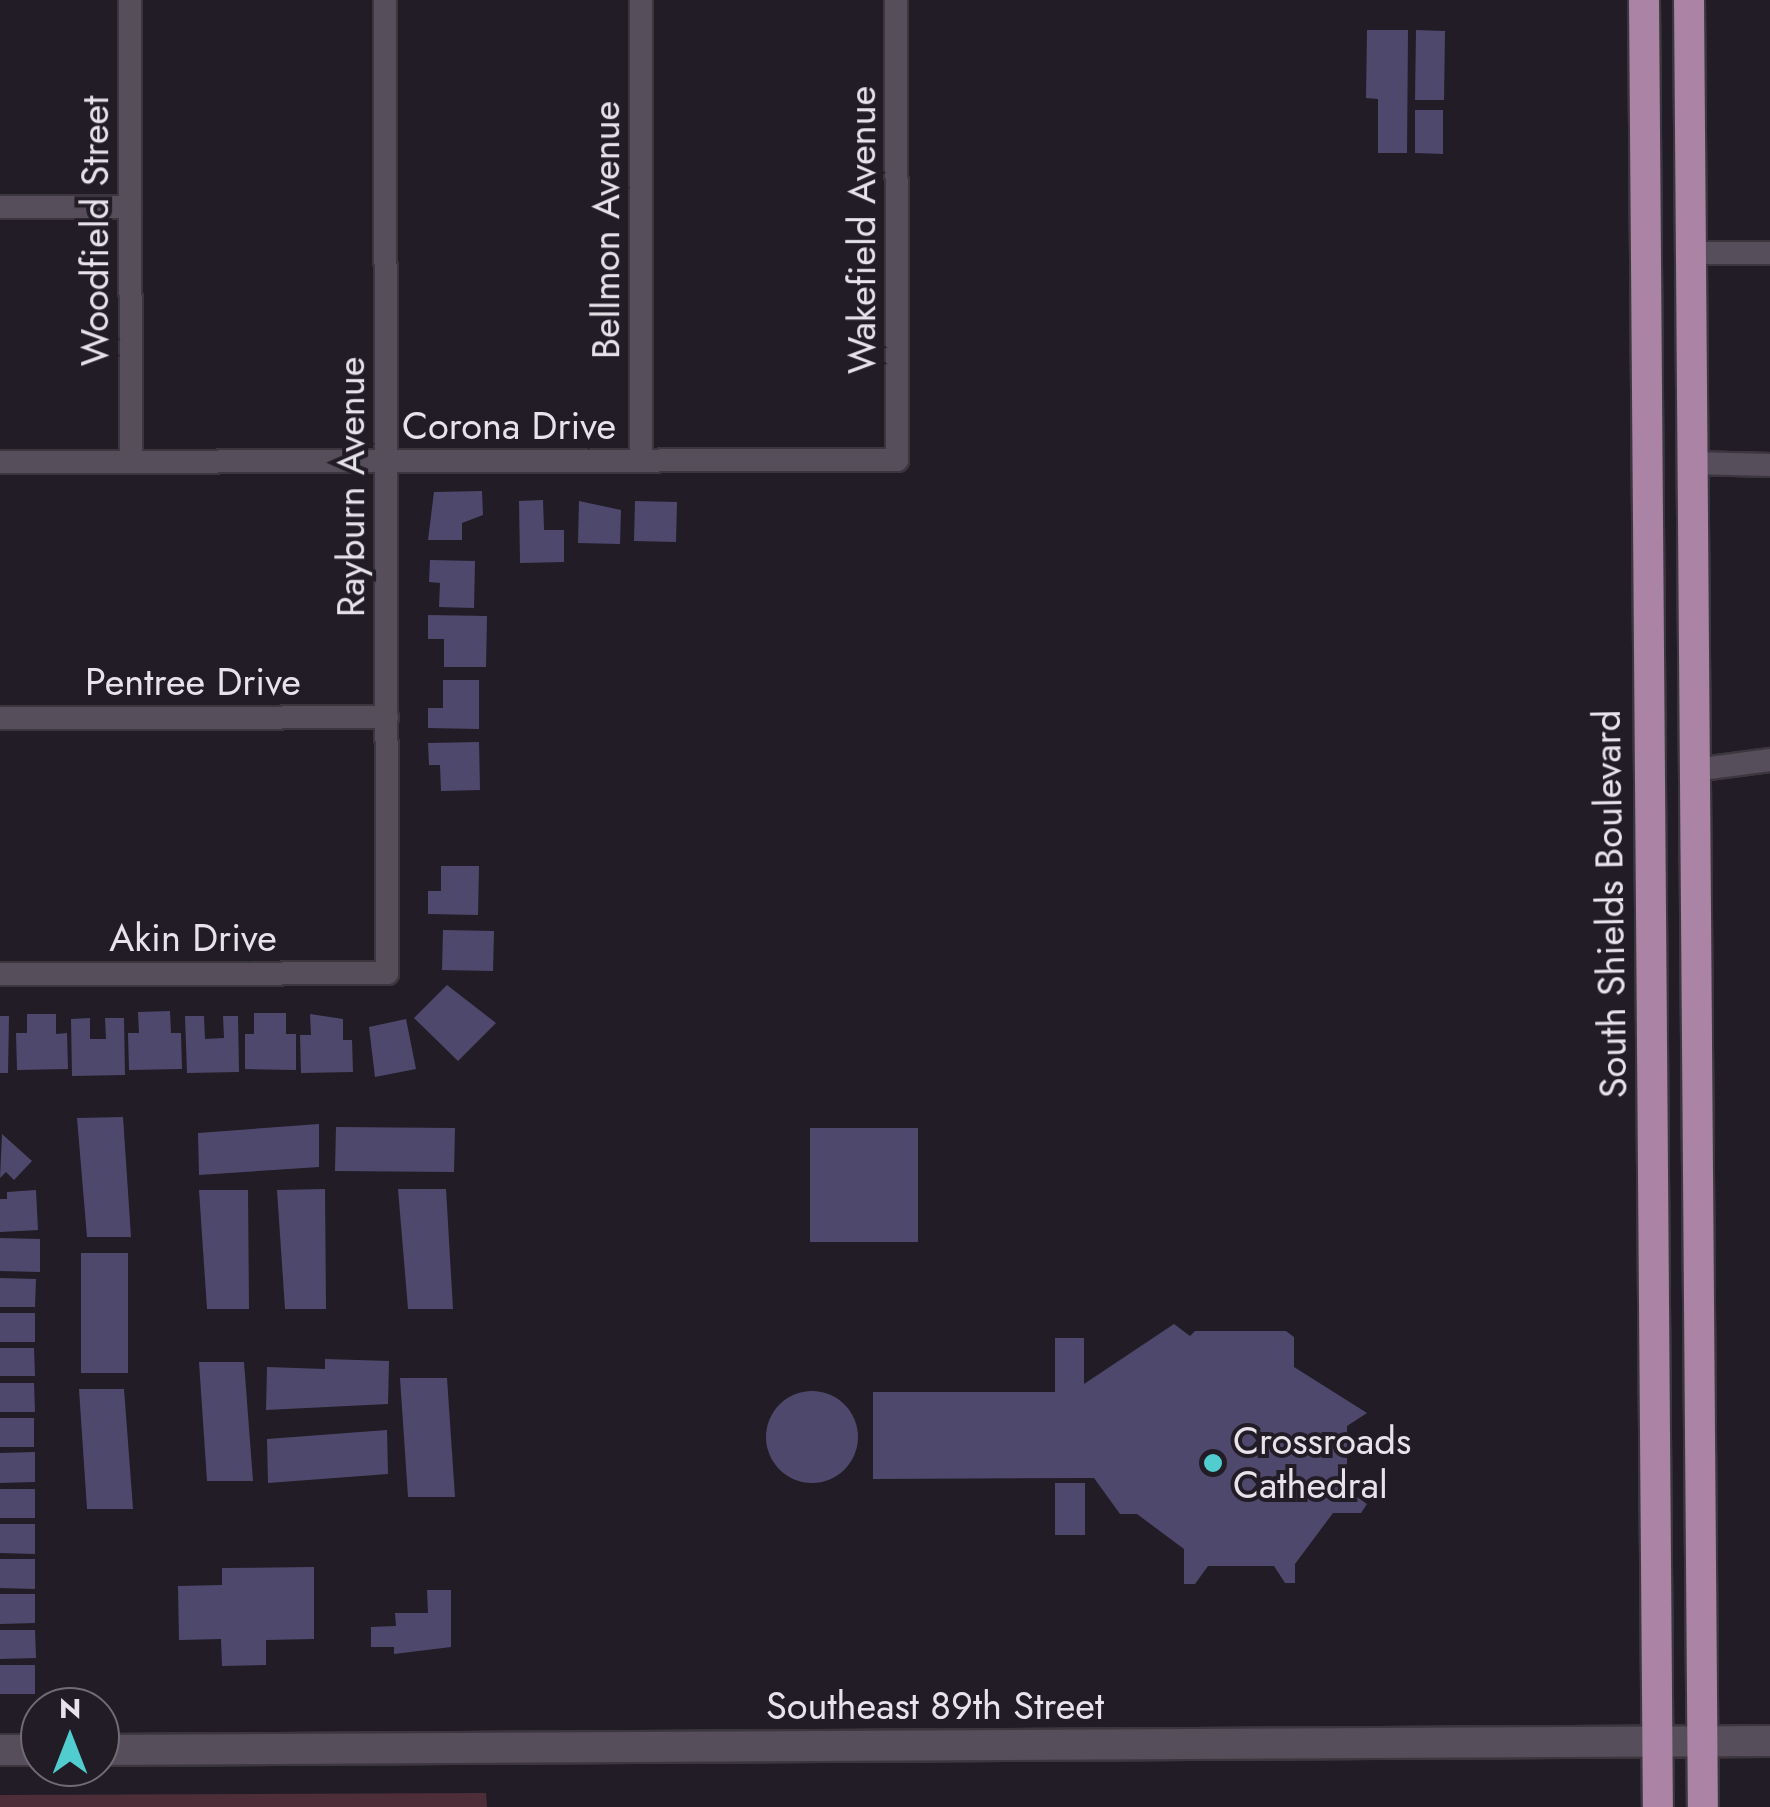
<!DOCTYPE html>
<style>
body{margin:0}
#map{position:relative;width:1770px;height:1807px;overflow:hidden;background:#221c26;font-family:Jost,sans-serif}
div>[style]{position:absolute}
.green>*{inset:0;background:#4d2e38}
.building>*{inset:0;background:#4e496c}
.round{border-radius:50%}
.roads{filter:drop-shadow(2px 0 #3c373f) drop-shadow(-2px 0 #3c373f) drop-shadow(0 2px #3c373f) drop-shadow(0 -2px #3c373f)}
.street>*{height:22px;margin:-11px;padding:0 11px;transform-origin:11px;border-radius:11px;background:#564e5a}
.secondary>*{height:30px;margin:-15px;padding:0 15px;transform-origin:15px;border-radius:15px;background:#564e5a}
.primary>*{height:30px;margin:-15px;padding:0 15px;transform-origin:15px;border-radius:15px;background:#ab83a4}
.dots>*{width:28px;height:28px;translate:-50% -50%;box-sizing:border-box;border:5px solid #221c26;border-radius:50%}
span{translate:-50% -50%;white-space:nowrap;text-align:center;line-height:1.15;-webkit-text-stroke:8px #221c26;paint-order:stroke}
.street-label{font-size:38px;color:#e7e3ea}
.poi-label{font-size:38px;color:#e7e3ea}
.left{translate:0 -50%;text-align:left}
.north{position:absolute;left:20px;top:1687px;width:100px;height:100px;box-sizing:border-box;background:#221c26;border:2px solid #716c74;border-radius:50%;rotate:0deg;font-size:28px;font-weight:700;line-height:40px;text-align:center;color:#e7e3ea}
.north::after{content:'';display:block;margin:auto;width:35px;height:45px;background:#52cdcf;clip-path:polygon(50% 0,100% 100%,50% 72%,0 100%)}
</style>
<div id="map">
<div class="green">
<i style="clip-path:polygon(486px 1793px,487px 1807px,0 1807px,0 1795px)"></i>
</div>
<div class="building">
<i style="clip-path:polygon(1367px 30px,1408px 30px,1407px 153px,1378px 153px,1378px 99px,1366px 98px)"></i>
<i style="clip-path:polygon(1416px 30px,1445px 31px,1444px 100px,1415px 100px)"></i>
<i style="clip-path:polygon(1415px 110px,1443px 110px,1443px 154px,1415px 153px)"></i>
<i style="clip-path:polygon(482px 491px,483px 515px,462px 523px,462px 540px,428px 540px,434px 492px)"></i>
<i style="clip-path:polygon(543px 500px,544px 530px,564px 530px,564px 562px,520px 563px,519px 501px)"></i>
<i style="clip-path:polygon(579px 501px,621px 510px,620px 544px,578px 543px)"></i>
<i style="clip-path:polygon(635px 501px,677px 502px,676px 542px,634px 541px)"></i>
<i style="clip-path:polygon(430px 560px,475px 561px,474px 608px,439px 607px,440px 583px,429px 582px)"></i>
<i style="clip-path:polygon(428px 615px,487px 616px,486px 667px,444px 667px,444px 639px,428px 639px)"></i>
<i style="clip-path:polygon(443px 680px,479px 680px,479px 729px,428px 728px,428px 708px,443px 708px)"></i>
<i style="clip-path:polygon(479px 742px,480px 790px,441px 791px,440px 765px,429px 765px,428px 743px)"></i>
<i style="clip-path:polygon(441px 866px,479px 866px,478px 915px,428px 914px,428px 891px,441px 891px)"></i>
<i style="clip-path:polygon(443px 930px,494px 931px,493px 971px,442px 970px)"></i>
<i style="clip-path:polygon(447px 985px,496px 1023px,458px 1061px,414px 1018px)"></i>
<i style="clip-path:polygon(170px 1011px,171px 1033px,181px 1033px,182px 1069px,129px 1070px,128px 1033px,139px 1033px,138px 1012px)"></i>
<i style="clip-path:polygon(254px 1013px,286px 1013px,286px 1034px,296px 1034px,296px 1070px,245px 1069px,245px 1034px,254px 1034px)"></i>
<i style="clip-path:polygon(27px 1014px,56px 1014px,56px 1034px,67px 1033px,68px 1069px,17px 1070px,16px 1033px,27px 1033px)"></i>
<i style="clip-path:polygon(310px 1014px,343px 1019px,343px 1040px,352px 1040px,353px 1072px,301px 1073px,300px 1035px,311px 1035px)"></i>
<i style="clip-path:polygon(0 1016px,9px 1016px,8px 1073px,0 1073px)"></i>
<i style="clip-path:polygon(185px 1016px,204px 1016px,205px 1039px,224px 1038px,223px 1016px,238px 1016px,239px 1072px,187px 1073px)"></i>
<i style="clip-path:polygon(90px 1018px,90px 1039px,106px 1039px,105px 1018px,124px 1018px,125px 1075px,72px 1076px,71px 1019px)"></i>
<i style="clip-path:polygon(406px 1019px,416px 1069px,375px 1077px,369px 1027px)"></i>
<i style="clip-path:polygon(123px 1117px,131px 1237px,87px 1237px,77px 1118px)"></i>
<i style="clip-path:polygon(319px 1124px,319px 1167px,199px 1175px,198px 1133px)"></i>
<i style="clip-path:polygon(336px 1127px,455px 1128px,454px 1172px,335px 1171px)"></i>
<i style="clip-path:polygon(810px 1128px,918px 1128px,918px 1242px,810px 1242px)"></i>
<i style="clip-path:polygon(2px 1134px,32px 1161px,14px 1180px,6px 1172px,0 1178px)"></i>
<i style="clip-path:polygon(325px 1189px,326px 1309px,285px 1309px,277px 1190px)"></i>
<i style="clip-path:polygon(398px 1189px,446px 1189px,453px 1309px,408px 1309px)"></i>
<i style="clip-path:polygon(36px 1190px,38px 1230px,0 1232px,0 1199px,7px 1199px,7px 1192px)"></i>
<i style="clip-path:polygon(199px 1190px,248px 1190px,249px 1309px,207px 1309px)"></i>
<i style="clip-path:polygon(0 1238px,40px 1239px,40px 1272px,0 1271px)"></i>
<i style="clip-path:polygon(81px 1253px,128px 1253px,128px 1373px,81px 1373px)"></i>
<i style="clip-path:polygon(0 1278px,36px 1279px,35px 1307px,0 1307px)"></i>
<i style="clip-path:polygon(0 1313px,35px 1313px,35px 1342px,0 1342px)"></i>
<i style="clip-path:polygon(1174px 1324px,1190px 1336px,1195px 1331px,1286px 1331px,1294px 1337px,1294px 1367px,1367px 1413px,1347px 1426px,1347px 1490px,1367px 1504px,1361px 1513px,1333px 1513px,1295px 1564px,1295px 1583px,1285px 1583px,1274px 1566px,1208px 1566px,1195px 1584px,1184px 1584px,1184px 1549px,1137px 1514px,1120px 1514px,1094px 1478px,873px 1479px,873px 1392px,1055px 1392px,1055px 1338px,1084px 1338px,1084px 1384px)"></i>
<i style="clip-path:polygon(0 1348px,34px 1348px,35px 1376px,0 1376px)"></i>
<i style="clip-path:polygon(325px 1359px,389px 1361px,388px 1404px,266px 1410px,267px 1367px,325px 1369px)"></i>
<i style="clip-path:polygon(199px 1362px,244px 1362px,253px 1481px,207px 1481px)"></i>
<i style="clip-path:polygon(400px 1378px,447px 1378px,455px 1497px,408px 1497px)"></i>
<i style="clip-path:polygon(0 1383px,34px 1383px,35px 1412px,0 1412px)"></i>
<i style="clip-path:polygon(79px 1389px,124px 1389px,133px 1509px,87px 1509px)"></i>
<i class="round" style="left:766px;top:1391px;width:92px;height:92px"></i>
<i style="clip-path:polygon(0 1418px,34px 1418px,34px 1447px,0 1447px)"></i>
<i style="clip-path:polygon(387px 1430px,388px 1474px,268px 1483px,267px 1439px)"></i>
<i style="clip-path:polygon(35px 1452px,35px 1482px,0 1483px,0 1453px)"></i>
<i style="clip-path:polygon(1055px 1483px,1085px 1483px,1085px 1535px,1055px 1535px)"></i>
<i style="clip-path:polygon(0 1489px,35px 1489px,35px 1518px,0 1518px)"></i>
<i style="clip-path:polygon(0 1524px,35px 1524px,35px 1554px,0 1553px)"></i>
<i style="clip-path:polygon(0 1559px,35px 1559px,35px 1589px,0 1588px)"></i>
<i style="clip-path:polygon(314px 1567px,314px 1639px,266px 1640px,266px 1665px,222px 1666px,221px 1639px,179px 1640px,178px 1586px,222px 1585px,222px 1568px)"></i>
<i style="clip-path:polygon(427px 1590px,451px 1590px,451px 1647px,394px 1654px,394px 1647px,371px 1647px,371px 1627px,396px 1626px,395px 1613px,428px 1613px)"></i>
<i style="clip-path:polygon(0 1594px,35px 1594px,35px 1623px,0 1624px)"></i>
<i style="clip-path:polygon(0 1630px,35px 1630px,36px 1658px,0 1659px)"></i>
<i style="clip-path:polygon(0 1665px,35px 1665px,35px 1694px,0 1694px)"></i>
</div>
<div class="roads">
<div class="street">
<i style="left:130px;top:0;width:462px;rotate:89.9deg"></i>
<i style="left:641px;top:0;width:461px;rotate:90deg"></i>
<i style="left:0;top:207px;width:130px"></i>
<i style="left:1691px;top:253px;width:79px"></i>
<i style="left:0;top:462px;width:897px;rotate:-0.13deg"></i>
<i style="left:897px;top:460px;width:460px;rotate:-90.1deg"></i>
<i style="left:1693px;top:463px;width:77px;rotate:1.5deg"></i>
<i style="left:0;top:718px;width:387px;rotate:-0.1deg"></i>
<i style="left:1695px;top:770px;width:76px;rotate:-7.6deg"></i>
<i style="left:0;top:974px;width:387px;rotate:-0.1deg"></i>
<i style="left:387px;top:973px;width:973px;rotate:-90.12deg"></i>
</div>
<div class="secondary">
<i style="left:0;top:1750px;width:40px"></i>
<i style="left:100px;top:1750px;width:1670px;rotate:-0.31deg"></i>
</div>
<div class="primary">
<i style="left:1644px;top:0;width:1807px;rotate:89.56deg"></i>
<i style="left:1689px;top:0;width:1807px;rotate:89.56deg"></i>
</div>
</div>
<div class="dots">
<i style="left:1213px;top:1463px;background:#52cdcf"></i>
</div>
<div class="street-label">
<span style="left:606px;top:230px;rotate:-90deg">Bellmon Avenue</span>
<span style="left:862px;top:230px;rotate:-90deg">Wakefield Avenue</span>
<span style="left:95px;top:231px;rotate:-90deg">Woodfield Street</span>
<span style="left:509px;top:426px">Corona Drive</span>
<span style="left:351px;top:487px;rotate:-90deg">Rayburn Avenue</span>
<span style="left:193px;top:682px">Pentree Drive</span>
<span style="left:1610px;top:904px;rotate:-91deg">South Shields Boulevard</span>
<span style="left:193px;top:938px">Akin Drive</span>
<span style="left:935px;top:1706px">Southeast 89th Street</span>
</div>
<div class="poi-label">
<span class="left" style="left:1233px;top:1463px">Crossroads<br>Cathedral</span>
</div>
<div class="north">N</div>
</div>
